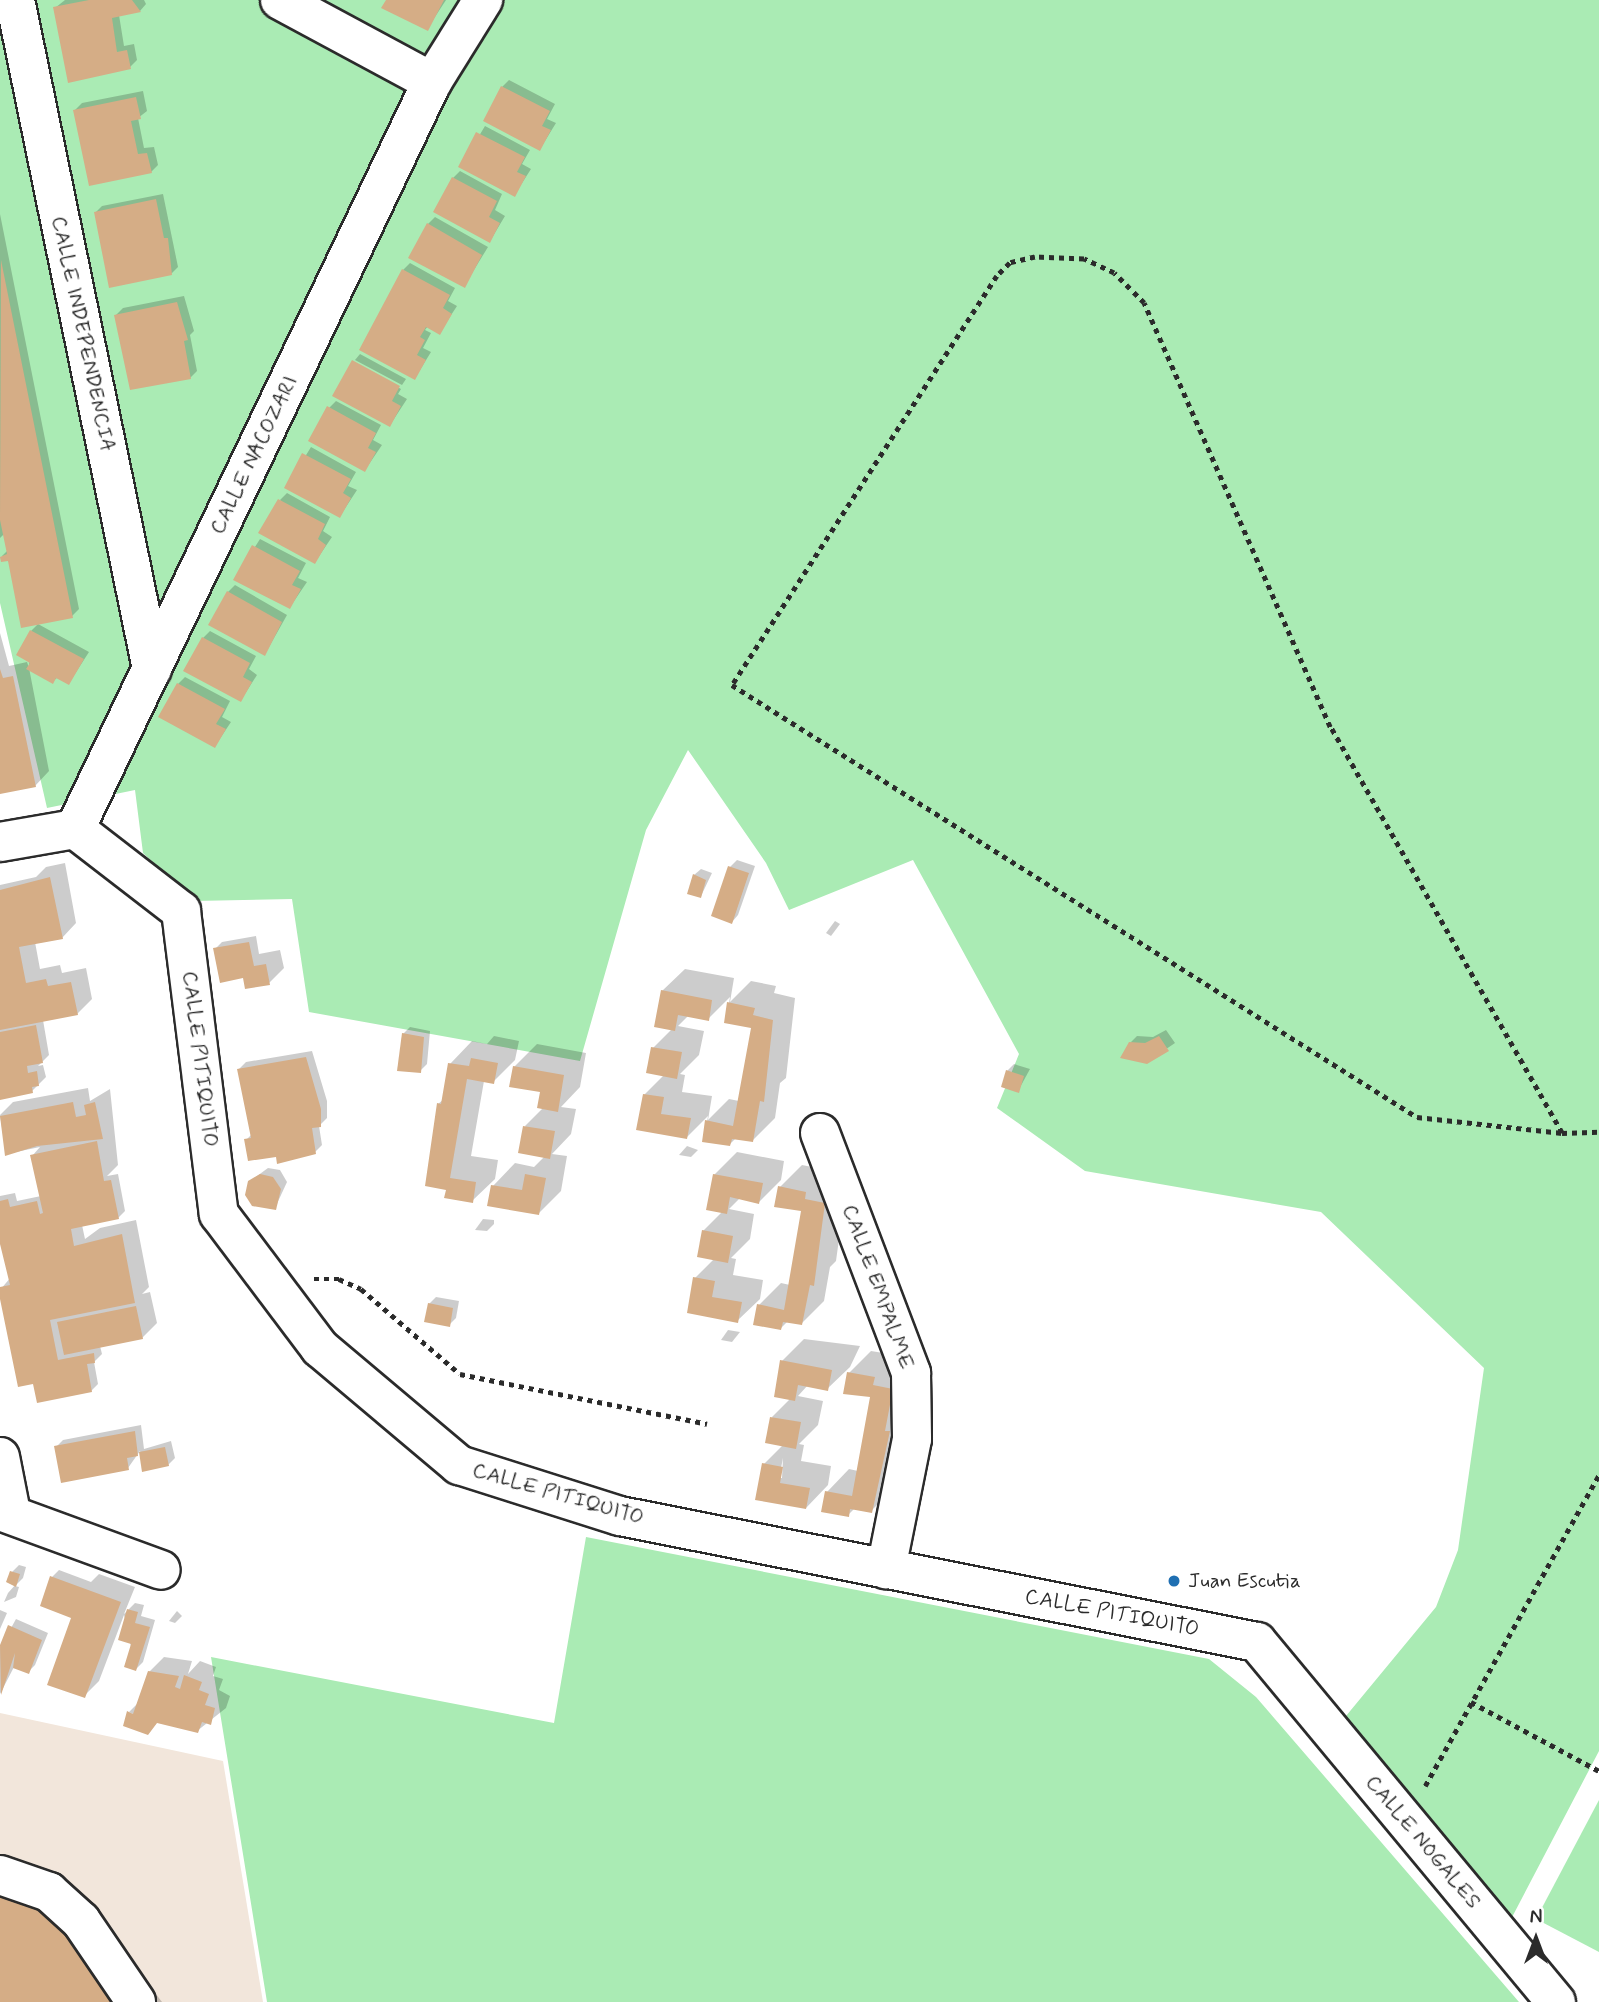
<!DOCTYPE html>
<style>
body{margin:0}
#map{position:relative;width:1599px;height:2002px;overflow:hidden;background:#fff;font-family:Mynerve,sans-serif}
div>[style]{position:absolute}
.built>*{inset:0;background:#f2e6db}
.green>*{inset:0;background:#aaebb4}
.shadow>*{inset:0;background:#0003}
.building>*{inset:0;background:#d5ad86}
.path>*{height:4.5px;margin-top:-2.25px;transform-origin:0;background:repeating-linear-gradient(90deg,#2b2b2b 0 5px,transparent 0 10px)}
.roads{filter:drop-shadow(2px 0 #2b2b2b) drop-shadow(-2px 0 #2b2b2b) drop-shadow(0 2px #2b2b2b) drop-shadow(0 -2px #2b2b2b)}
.minor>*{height:38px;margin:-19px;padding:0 19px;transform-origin:19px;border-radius:19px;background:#fff}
.dots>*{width:19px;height:19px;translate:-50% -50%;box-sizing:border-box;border:4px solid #fff;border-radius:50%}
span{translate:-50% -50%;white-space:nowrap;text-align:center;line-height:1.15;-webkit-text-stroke:5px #fff;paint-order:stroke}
.street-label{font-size:21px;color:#2b2b2b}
.poi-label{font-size:21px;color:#2b2b2b}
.left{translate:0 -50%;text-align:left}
.north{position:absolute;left:1501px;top:1904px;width:70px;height:70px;-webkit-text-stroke:5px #fff;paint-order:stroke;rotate:0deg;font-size:19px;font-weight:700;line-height:28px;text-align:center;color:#2b2b2b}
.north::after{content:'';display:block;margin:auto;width:24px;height:32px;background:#2b2b2b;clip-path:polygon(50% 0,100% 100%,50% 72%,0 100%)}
</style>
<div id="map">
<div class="built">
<i style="clip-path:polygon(0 1713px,223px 1761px,263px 2002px,0 2002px)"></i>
</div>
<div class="green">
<i style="clip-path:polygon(0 0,1599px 0,1599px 1751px,1510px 1921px,1346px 1716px,1436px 1607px,1458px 1550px,1484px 1368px,1321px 1212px,1085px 1171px,997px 1108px,1019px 1054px,913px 860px,789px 910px,766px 863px,688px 750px,646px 830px,580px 1061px,309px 1012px,292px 899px,194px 901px,143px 853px,135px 790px,47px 808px,0 603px)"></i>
<i style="clip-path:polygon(586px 1537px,1209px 1659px,1256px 1697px,1519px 2002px,267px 2002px,211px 1657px,554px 1723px)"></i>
<i style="clip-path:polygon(1599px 1800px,1599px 1952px,1536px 1919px)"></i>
</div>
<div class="shadow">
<i style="clip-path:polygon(65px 0,144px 0,146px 4px,140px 11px,119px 15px,124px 46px,134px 44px,137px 60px,130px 67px,55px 8px)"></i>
<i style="clip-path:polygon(388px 0,446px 0,427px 29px)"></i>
<i style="clip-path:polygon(509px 80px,555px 104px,547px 119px,556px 123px,540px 149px,502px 87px)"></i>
<i style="clip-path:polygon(143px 91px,147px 111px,138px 118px,144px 148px,154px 147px,158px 165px,151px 172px,75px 110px,82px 103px)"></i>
<i style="clip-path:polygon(485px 126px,530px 150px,522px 164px,531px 169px,515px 194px,461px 166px)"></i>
<i style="clip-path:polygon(460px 171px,502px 194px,495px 210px,505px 216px,490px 241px,453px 178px)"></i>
<i style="clip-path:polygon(163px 194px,178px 267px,171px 274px,95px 213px,102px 206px)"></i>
<i style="clip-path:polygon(0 214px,79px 609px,72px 616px,2px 556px,8px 550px,5px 533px,0 538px)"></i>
<i style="clip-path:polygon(435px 217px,488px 247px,464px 286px,428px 224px)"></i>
<i style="clip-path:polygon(410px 263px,455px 288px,448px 301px,457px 306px,440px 332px,428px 326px,425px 330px,431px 333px,423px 348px,431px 352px,415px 378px,403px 270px)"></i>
<i style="clip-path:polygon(184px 296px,194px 331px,190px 335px,197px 371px,190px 378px,116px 315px,123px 308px)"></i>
<i style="clip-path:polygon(360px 354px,406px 379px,402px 385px,355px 360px)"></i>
<i style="clip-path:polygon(353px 363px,401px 389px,398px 394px,407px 399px,390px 425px)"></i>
<i style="clip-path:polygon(336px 401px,381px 425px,373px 440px,382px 445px,365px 470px,329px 408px)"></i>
<i style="clip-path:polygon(311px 447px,356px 472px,348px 486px,357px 490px,340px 516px,286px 488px)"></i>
<i style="clip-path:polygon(287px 493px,330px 517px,323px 531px,332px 537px,315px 562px,280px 500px)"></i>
<i style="clip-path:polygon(260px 539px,306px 563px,298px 578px,307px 582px,290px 607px,235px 579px)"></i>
<i style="clip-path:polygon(235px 585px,287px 615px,265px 654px,228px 592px)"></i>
<i style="clip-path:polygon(38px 624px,89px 652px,69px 683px,58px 677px,52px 682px,29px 668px,49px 771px,35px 786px,0 792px,0 633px,9px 666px,27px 662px,29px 668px,31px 631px)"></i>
<i style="clip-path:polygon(210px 631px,256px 656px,249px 669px,257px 675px,241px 700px,203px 638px)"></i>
<i style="clip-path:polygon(185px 677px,230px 701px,222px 717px,231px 722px,215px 746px,178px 684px)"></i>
<i style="clip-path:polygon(737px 860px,755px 866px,738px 915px,732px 922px,730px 867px)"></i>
<i style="clip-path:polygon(65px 863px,76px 923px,62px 938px,35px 942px,40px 969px,60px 965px,62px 973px,86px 968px,92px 999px,77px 1014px,43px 1020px,49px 1055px,38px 1066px,43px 1065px,46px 1077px,32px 1091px,0 1098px,0 885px,36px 877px,46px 867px)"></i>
<i style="clip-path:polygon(701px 869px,712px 873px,701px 896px,694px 875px)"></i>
<i style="clip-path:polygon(835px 921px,840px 924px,831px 936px,826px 933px)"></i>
<i style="clip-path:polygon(256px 936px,259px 954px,280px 950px,284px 968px,269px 983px,215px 949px,222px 942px)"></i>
<i style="clip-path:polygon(evenodd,685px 969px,734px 978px,730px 1002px,751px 981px,776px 986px,774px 993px,795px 998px,786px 1078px,780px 1083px,775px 1118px,753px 1140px,736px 1138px,729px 1145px,704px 1140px,708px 1116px,687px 1137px,638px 1129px,644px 1095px,664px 1075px,653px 1048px,672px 1029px,662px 991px,685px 969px,730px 997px,726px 1022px,753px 1027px,739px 1101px,729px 1099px,708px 1120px,712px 1096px,682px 1092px,685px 1075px,680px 1074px,699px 1055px,704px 1031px,678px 1026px,689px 1015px,708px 1019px,730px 997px)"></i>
<i style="clip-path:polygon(410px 1027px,430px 1031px,427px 1064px,420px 1071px,403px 1034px)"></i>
<i style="clip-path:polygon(1166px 1030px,1175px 1043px,1147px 1062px,1130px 1043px,1137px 1036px,1153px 1037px)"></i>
<i style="clip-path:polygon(494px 1036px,519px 1041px,515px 1060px,493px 1082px,484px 1081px,471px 1156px,498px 1160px,495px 1179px,472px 1201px,448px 1189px,438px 1104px,444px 1099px,450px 1064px,472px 1041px,487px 1044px)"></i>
<i style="clip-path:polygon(537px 1044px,586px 1053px,580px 1087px,561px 1107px,576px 1109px,571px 1134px,552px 1154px,567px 1156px,561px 1191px,539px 1213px,493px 1186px,515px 1163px,534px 1167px,545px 1156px,525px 1126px,544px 1107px,542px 1090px,514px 1067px)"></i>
<i style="clip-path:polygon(312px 1051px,327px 1101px,327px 1118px,319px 1126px,322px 1145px,315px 1152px,278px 1155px,246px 1140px,252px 1134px,239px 1069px,246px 1062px)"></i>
<i style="clip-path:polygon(1014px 1064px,1030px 1069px,1018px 1091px,1007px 1071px)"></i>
<i style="clip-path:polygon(88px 1088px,90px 1101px,110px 1089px,118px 1165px,107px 1176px,118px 1174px,125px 1211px,118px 1218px,82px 1225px,85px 1239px,100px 1228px,136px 1220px,149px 1287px,142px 1294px,150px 1292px,157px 1323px,142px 1338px,100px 1346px,102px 1354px,94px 1362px,98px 1384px,91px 1391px,34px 1382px,0 1290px,11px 1277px,0 1242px,0 1196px,15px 1193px,17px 1201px,41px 1196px,32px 1156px,40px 1147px,6px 1154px,0 1115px,13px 1102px)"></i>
<i style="clip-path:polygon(687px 1146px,698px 1150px,691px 1157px,679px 1155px)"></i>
<i style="clip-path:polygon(737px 1152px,784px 1161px,781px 1180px,759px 1202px,740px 1198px,729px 1209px,754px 1214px,750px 1239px,731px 1258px,736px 1259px,733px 1275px,763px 1280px,760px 1299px,737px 1321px,689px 1312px,695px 1278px,714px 1259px,703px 1231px,723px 1211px,714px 1175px)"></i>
<i style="clip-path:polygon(802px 1165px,827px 1170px,847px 1181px,836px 1261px,830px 1267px,824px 1301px,802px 1323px,788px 1321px,781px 1328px,759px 1305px,781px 1283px,790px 1285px,803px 1210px,780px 1187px)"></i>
<i style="clip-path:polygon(268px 1168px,280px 1170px,287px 1182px,275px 1208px,249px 1182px)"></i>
<i style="clip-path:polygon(483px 1219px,494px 1220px,494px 1224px,487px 1231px,475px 1230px)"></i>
<i style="clip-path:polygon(436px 1297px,459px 1301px,456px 1318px,449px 1325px,429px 1304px)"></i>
<i style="clip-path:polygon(728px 1330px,740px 1332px,732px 1342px,721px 1340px)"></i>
<i style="clip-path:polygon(evenodd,804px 1339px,860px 1346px,850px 1367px,827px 1389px,808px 1385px,798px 1396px,823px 1401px,818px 1425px,799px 1444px,804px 1445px,801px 1461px,831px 1466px,828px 1485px,806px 1508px,757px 1498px,764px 1464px,783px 1445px,772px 1417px,791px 1398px,782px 1361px,804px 1339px,783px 1458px,782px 1478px,779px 1478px,783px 1458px)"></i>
<i style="clip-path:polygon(871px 1351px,896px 1355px,893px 1489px,871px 1511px,855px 1508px,848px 1515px,827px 1492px,849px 1469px,858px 1471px,872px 1396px,849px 1373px)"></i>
<i style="clip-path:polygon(141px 1425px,144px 1449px,171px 1441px,175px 1458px,168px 1465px,144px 1470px,140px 1451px,128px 1468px,56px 1447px,63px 1440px)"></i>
<i style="clip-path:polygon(19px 1565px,26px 1567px,23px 1578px,15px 1586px,19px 1587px,16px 1597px,4px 1602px,8px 1593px,16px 1584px,12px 1572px)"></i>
<i style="clip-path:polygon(59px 1570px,91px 1582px,99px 1574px,135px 1587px,124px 1614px,135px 1603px,144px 1605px,141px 1616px,155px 1620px,143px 1662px,136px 1669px,124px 1615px,99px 1681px,84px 1696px,76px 1610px,52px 1577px)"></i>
<i style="clip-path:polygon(0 1610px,7px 1613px,0 1629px)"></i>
<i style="clip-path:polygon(177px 1611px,182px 1616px,175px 1623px,169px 1621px)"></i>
<i style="clip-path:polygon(16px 1619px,48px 1633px,35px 1665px,28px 1672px,14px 1667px,0 1694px,0 1648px)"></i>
<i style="clip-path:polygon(164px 1657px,192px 1661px,188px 1674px,200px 1661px,216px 1667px,213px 1676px,223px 1679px,219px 1690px,230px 1696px,226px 1708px,197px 1731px,159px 1720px,154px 1726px,129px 1712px,139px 1702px,149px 1672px)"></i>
<i style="clip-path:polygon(100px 1921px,162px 2002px,0 2002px)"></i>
</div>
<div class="building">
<i style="clip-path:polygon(89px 0,132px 0,141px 12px,112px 18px,117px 52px,127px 50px,131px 69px,68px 83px,53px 7px)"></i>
<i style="clip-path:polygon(386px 0,444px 0,428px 31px,381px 8px)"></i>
<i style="clip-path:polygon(501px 86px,550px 111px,542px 126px,551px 130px,540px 151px,483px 121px)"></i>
<i style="clip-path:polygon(136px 97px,141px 119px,131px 121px,138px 154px,147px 153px,152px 173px,89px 186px,73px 110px)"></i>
<i style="clip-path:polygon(476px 132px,525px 157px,517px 172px,526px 176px,515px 197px,458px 167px)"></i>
<i style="clip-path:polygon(452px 177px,497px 201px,489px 217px,500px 223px,490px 243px,433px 212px)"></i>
<i style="clip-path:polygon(156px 199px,164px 238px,168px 238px,172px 275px,109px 288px,94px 212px)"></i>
<i style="clip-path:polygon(427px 223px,482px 255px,465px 288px,408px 258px)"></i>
<i style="clip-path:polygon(1px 260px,73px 618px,21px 628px,8px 561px,1px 562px,0 557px,7px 554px,0 520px)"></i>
<i style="clip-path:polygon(402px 269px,450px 295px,443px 308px,452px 314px,440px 335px,426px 327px,420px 337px,425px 340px,417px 355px,426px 360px,415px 380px,359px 350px)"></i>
<i style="clip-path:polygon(177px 302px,188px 340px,184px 341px,191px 379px,130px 390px,114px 315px)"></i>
<i style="clip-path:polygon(352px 360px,400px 386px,392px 401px,401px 406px,390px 427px,332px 396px)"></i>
<i style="clip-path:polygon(327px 406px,376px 433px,368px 448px,376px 452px,365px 472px,308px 441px)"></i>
<i style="clip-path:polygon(302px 453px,351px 479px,343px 493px,351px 498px,340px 518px,284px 488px)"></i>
<i style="clip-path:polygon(278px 499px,325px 524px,318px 539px,326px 545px,315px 564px,258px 533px)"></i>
<i style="clip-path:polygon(252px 545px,300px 571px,292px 585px,301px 589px,290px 609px,233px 580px)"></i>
<i style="clip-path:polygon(227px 591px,282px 622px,265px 656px,208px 625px)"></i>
<i style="clip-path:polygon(30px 630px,84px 659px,69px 685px,56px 678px,53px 684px,26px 669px,30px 663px,16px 655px)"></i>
<i style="clip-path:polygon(202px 637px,250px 663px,243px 677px,252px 682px,241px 702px,183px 671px)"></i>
<i style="clip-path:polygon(0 669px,3px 678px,13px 676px,36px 787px,0 794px)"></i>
<i style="clip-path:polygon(177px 683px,225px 709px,216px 724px,226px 729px,215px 748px,158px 717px)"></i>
<i style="clip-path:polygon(728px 866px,749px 873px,732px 924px,711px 916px)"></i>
<i style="clip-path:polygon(693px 874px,706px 880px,701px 898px,687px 894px)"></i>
<i style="clip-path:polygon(50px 877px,63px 939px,19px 947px,26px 983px,46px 979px,48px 986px,71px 982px,78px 1015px,0 1030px,0 890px)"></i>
<i style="clip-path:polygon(249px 942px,254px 966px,266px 964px,270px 985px,245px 989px,243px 978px,220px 983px,213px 948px)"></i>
<i style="clip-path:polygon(661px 990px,712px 1000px,709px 1021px,678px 1015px,675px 1031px,654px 1027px)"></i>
<i style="clip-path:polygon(727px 1002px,755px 1008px,753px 1015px,773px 1020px,764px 1102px,760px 1101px,753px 1142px,732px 1139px,730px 1146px,702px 1142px,705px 1120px,733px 1126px,751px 1028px,724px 1023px)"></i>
<i style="clip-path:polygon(36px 1025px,43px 1063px,27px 1066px,28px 1073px,37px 1071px,39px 1086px,32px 1087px,33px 1093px,0 1100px,0 1032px)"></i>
<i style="clip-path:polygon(402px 1033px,424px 1037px,421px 1073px,397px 1071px)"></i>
<i style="clip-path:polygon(1159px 1036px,1169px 1051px,1147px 1064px,1120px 1058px,1129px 1042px,1145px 1043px)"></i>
<i style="clip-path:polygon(651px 1047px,682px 1052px,677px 1079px,646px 1073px)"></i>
<i style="clip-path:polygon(306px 1057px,321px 1109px,321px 1127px,312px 1128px,316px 1154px,277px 1164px,276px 1157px,248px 1161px,244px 1139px,251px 1138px,237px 1069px)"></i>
<i style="clip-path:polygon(471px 1058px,498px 1063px,494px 1084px,467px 1079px,450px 1178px,476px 1182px,473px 1203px,444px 1198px,446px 1190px,425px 1186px,437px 1103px,441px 1104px,448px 1063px,469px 1066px)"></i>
<i style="clip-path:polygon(513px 1066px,564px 1075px,558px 1112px,537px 1108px,540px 1092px,509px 1087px)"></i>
<i style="clip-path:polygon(1006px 1070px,1024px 1076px,1019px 1093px,1001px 1087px)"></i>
<i style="clip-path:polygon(643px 1094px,664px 1097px,661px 1114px,691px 1118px,687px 1139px,636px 1130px)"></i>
<i style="clip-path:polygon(73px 1102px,76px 1117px,86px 1115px,84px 1105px,95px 1102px,103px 1139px,37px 1146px,5px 1156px,0 1116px)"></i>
<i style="clip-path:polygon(523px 1126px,555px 1131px,550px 1159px,518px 1153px)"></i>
<i style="clip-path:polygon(97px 1141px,104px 1181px,111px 1180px,119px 1219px,71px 1229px,74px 1246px,122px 1234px,135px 1303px,50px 1320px,58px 1360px,94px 1353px,95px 1363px,87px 1364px,92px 1392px,37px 1403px,33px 1384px,18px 1387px,0 1299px,0 1287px,10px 1285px,0 1244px,0 1201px,8px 1199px,10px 1207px,37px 1201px,40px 1214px,43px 1213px,30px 1155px)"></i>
<i style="clip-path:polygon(260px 1174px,273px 1177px,281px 1189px,276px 1210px,252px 1206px,245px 1195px,248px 1181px)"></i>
<i style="clip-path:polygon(525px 1174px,546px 1178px,539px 1215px,487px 1206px,491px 1185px,522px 1190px)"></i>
<i style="clip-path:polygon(713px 1174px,763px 1183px,759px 1204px,730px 1197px,727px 1214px,706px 1210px)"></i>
<i style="clip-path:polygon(778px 1186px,806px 1192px,805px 1199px,825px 1203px,814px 1286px,810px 1285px,802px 1325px,783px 1322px,781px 1330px,753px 1325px,757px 1304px,784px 1310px,801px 1211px,774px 1207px)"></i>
<i style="clip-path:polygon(702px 1230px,733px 1236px,728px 1263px,697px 1257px)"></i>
<i style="clip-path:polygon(693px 1277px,715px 1281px,712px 1297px,742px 1302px,738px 1323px,687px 1313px)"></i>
<i style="clip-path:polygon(428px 1303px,453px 1308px,450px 1327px,424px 1322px)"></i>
<i style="clip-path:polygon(136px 1306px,143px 1339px,64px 1355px,57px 1322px)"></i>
<i style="clip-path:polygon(780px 1360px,832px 1370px,828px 1391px,798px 1385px,795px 1401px,774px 1397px)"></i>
<i style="clip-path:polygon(847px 1372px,875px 1377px,873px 1385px,893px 1389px,885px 1431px,890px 1431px,872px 1513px,850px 1509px,849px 1517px,821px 1512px,825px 1491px,852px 1496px,870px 1397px,843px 1394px)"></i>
<i style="clip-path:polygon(770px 1417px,801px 1422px,796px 1449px,765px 1443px)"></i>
<i style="clip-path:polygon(135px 1431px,138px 1456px,127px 1458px,129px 1470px,61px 1483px,54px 1446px)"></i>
<i style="clip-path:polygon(165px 1447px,169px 1466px,142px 1472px,139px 1452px)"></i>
<i style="clip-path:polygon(762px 1463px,783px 1467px,780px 1483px,810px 1488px,806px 1509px,755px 1500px)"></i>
<i style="clip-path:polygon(10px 1571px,20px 1574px,16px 1587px,6px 1582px)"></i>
<i style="clip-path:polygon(50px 1576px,121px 1602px,85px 1698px,47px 1685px,71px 1618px,40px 1606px)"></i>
<i style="clip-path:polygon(127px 1609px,138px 1612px,135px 1623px,150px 1627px,136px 1671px,124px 1667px,131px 1644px,118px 1640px)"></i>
<i style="clip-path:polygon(8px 1625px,42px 1640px,29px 1674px,13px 1668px,15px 1653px,1px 1695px,0 1645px)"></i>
<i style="clip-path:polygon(148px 1671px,179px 1676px,175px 1687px,180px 1689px,184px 1675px,202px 1682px,199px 1690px,209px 1694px,205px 1705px,215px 1708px,211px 1725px,202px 1722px,198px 1733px,157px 1723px,148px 1735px,123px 1726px,127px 1711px,133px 1714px)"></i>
<i style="clip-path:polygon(0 1882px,47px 1890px,150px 2002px,0 2002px)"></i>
</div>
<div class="path">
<i style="left:1562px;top:1133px;width:468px;rotate:-119.7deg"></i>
<i style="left:1330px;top:727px;width:463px;rotate:-113.7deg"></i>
<i style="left:1144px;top:303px;width:42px;rotate:-135deg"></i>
<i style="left:1114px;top:273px;width:33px;rotate:-155deg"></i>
<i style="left:1084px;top:259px;width:49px;rotate:-177.7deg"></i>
<i style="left:1035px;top:257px;width:26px;rotate:167deg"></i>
<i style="left:1010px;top:263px;width:18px;rotate:135deg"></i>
<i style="left:997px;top:276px;width:487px;rotate:122.9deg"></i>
<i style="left:732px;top:685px;width:810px;rotate:32.24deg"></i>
<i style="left:1417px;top:1117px;width:146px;rotate:6.3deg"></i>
<i style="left:1562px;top:1133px;width:37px;rotate:-2deg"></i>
<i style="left:314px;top:1279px;width:25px"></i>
<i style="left:339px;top:1279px;width:24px;rotate:24deg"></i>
<i style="left:361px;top:1289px;width:130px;rotate:40.6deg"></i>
<i style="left:460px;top:1374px;width:252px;rotate:11.4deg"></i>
<i style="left:1471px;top:1702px;width:145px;rotate:28.3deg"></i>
<i style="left:1425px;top:1786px;width:356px;rotate:-60.8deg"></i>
</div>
<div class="roads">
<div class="minor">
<i style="left:15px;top:0;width:683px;rotate:78.43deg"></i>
<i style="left:280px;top:0;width:173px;rotate:28.3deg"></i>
<i style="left:75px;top:829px;width:134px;rotate:37.7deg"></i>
<i style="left:181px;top:911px;width:305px;rotate:82.9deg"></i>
<i style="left:219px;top:1214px;width:168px;rotate:53deg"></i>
<i style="left:320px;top:1348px;width:182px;rotate:40.1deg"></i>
<i style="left:459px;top:1465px;width:169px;rotate:17.6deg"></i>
<i style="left:620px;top:1516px;width:649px;rotate:11.19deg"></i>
<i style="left:1257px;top:1642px;width:468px;rotate:50.3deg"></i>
<i style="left:75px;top:829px;width:828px;rotate:-64.46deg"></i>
<i style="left:432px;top:82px;width:97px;rotate:-58.1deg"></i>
<i style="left:0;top:842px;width:76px;rotate:-9.8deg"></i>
<i style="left:820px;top:1133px;width:257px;rotate:69.2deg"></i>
<i style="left:911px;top:1373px;width:66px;rotate:89.1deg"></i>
<i style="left:912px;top:1439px;width:133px;rotate:101.3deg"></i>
<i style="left:0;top:1457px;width:57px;rotate:78.9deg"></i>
<i style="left:0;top:1511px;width:171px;rotate:20.1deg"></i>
<i style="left:0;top:1875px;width:52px;rotate:19.1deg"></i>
<i style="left:49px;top:1892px;width:43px;rotate:42.2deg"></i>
<i style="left:81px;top:1921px;width:98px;rotate:55.8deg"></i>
</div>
</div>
<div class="dots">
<i style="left:1174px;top:1581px;background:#1f6fb2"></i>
</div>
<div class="street-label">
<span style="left:83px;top:334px;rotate:78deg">CALLE INDEPENDENCIA</span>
<span style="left:254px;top:455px;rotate:-64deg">CALLE NACOZARI</span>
<span style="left:200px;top:1059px;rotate:83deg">CALLE PITIQUITO</span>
<span style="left:878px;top:1287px;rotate:70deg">CALLE EMPALME</span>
<span style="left:558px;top:1494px;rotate:16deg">CALLE PITIQUITO</span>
<span style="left:1112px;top:1613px;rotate:11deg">CALLE PITIQUITO</span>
<span style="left:1423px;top:1842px;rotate:50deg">CALLE NOGALES</span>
</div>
<div class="poi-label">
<span class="left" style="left:1188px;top:1581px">Juan Escutia</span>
</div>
<div class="north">N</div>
</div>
